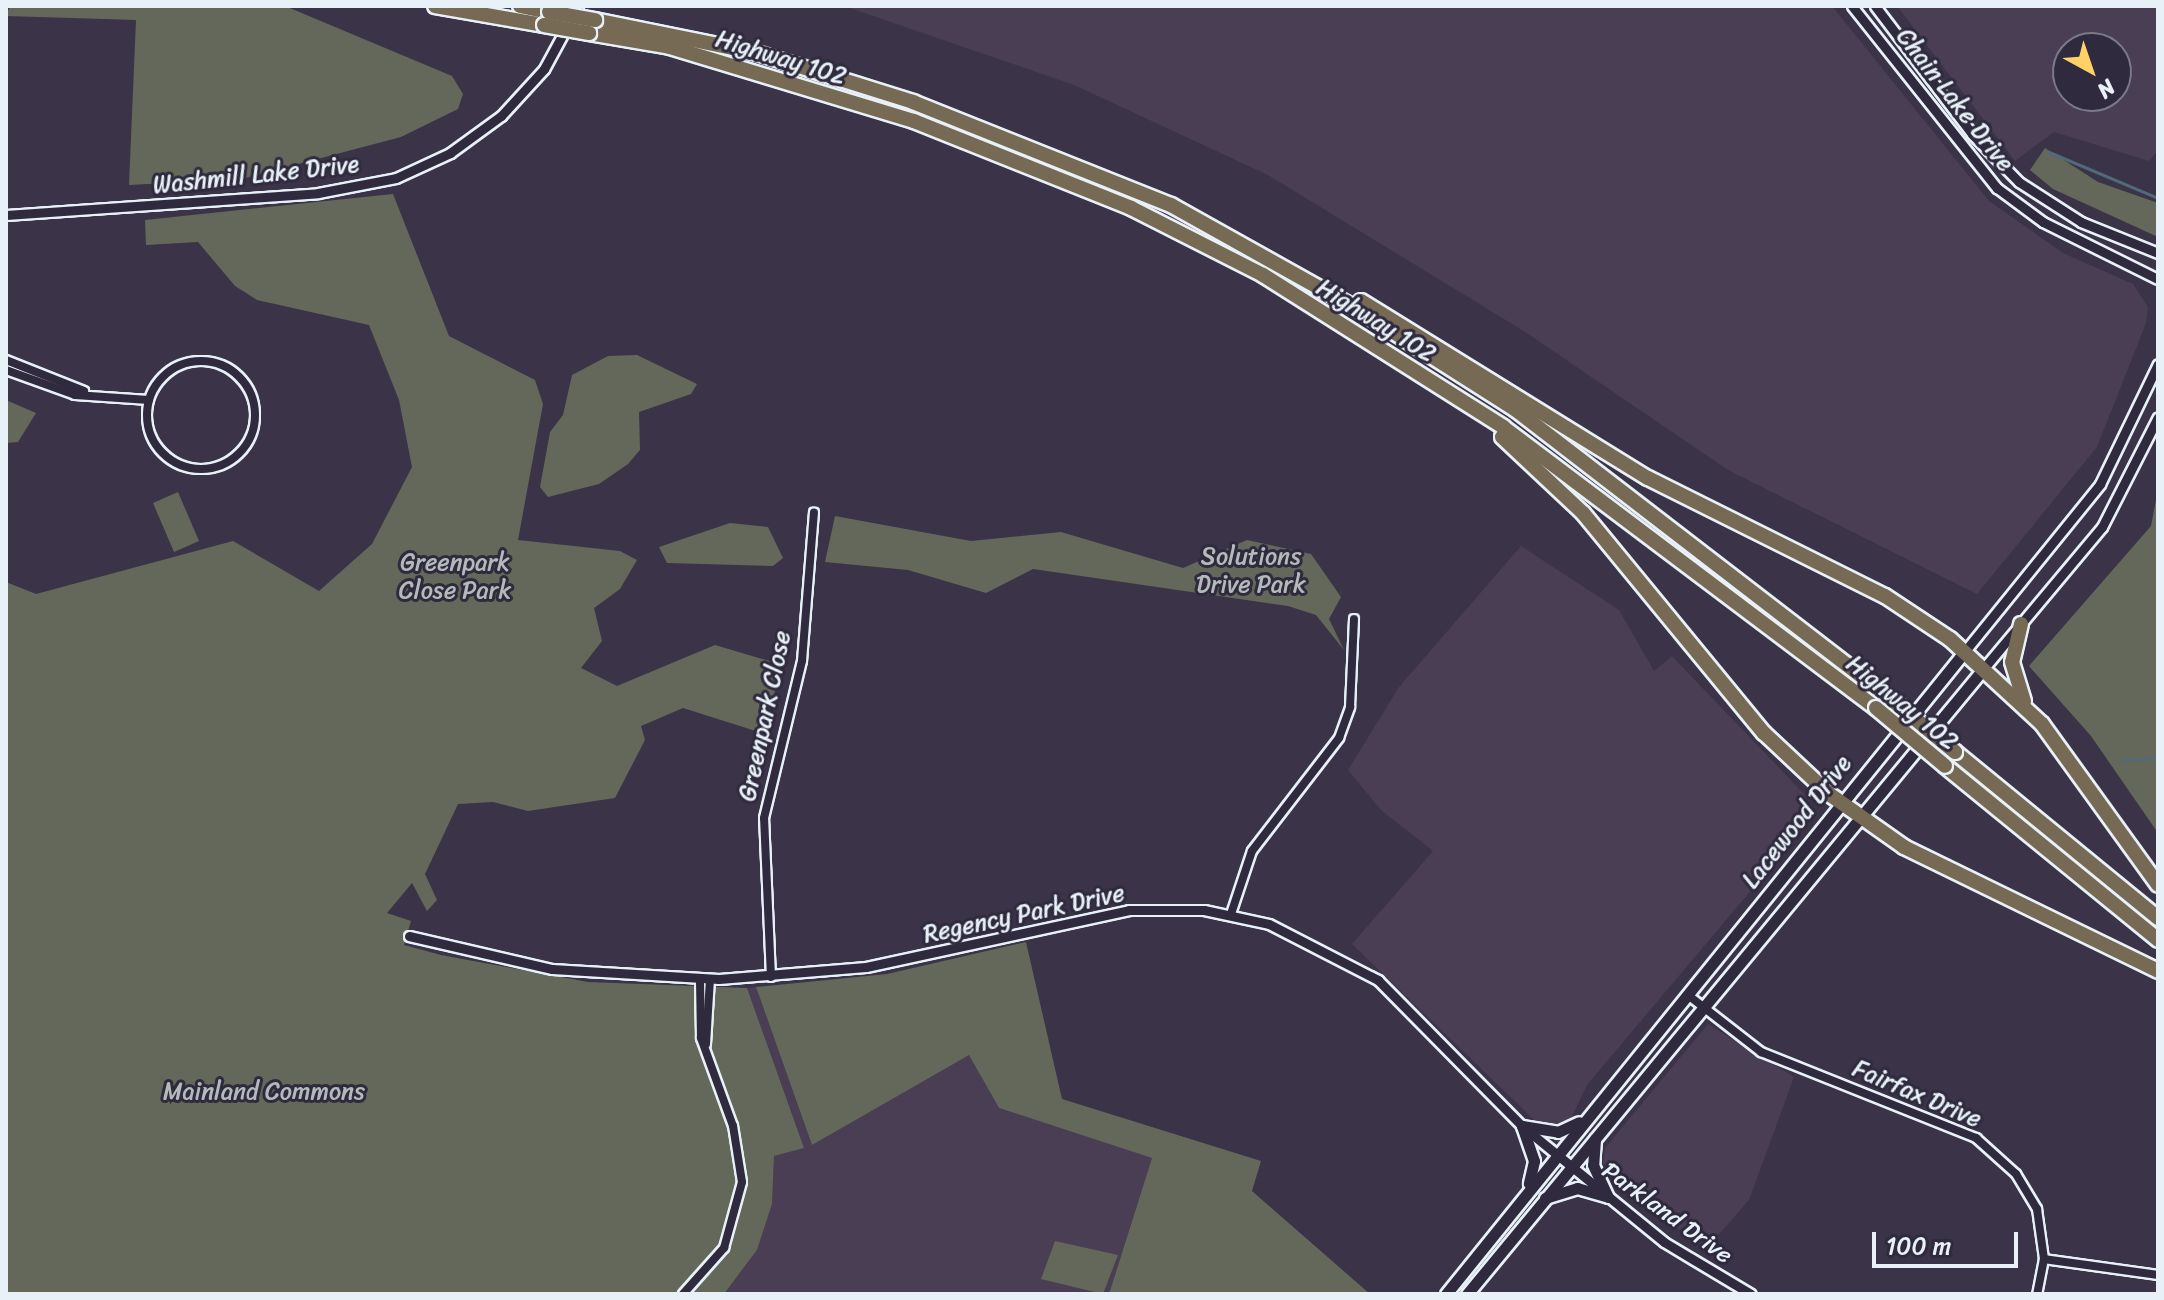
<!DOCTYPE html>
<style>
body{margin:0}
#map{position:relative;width:2164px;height:1300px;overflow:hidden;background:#3b3347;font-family:Sriracha,sans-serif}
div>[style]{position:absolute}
.built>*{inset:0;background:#493e53}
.green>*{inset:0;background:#64685a}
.stream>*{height:3px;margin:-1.5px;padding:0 1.5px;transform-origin:1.5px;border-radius:1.5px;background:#516a7a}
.roads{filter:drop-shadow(2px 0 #e8f1f8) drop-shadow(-2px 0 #e8f1f8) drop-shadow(0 2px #e8f1f8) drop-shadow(0 -2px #e8f1f8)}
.minor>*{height:8px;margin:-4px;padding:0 4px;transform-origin:4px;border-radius:4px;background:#2f2a3d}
.minor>.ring{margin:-4px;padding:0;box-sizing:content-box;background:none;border:8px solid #2f2a3d;border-radius:50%}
.tertiary>*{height:9px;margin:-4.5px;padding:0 4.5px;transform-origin:4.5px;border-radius:4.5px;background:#2f2a3d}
.secondary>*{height:11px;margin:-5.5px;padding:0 5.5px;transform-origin:5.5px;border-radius:5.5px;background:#2f2a3d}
.motorway>*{height:14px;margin:-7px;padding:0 7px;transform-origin:7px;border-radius:7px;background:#766a55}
.bridges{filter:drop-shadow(2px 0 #e8f1f8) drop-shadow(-2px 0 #e8f1f8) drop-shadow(0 2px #e8f1f8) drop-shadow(0 -2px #e8f1f8)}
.motorway-bridge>*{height:14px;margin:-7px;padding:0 7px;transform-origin:7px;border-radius:7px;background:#766a55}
span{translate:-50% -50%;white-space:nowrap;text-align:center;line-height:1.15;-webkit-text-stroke:6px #2f2a3d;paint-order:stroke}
.street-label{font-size:24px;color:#e8f1f8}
.park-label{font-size:24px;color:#b3bab9}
.frame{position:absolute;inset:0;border:8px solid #e8f1f8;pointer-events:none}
.north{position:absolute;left:2052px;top:32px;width:80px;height:80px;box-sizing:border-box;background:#2f2a3d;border:2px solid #797a88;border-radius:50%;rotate:140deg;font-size:22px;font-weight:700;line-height:32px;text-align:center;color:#e8f1f8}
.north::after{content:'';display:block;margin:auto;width:28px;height:36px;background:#ffd166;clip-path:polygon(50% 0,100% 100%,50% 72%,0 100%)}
.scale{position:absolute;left:1872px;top:1232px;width:146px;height:36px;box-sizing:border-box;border:4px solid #e8f1f8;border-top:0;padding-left:10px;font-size:24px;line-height:28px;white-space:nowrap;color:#e8f1f8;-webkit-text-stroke:6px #2f2a3d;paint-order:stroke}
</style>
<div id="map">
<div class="built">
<i style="clip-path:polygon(844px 6px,1832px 6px,1989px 201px,2063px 253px,2133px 284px,2148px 307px,2146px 323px,2097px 447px,1977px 594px,1728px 470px,1522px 330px,1268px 175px,1074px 85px)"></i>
<i style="clip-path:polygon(evenodd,1897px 6px,2158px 6px,2158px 150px,2149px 161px,2054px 132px,2015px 161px,1897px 6px,2116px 48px,2116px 96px,2068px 96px,2068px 48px,2116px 48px)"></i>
<i style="clip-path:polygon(1521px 546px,1619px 610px,1654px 671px,1672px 656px,1807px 797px,1791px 843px,1587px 1085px,1559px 1144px,1352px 944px,1433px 851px,1381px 810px,1348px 770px,1399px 687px)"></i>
<i style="clip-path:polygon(756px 987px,812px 1145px,969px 1054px,999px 1108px,1152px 1158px,1109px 1294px,724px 1294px,757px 1250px,772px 1204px,774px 1156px,804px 1148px,747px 988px)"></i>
<i style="clip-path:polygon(1708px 1024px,1794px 1077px,1749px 1200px,1706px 1249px,1623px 1187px,1603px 1162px,1605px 1148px)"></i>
</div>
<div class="green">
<i style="clip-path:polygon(10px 6px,285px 6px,452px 76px,463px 94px,458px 109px,401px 137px,242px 179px,129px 185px,136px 20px,6px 16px)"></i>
<i style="clip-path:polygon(2045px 148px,2098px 182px,2158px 203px,2158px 237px,2053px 189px,2030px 170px)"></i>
<i style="clip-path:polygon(393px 194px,449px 336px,535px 380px,543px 404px,518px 540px,620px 551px,637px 560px,620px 589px,594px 608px,602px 641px,581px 668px,617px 686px,715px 645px,783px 665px,762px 733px,683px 708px,641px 726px,645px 740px,615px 798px,528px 811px,493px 802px,458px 804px,425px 874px,437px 900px,427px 911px,412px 883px,387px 913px,411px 921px,404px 945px,441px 955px,588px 982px,747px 988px,804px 1148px,774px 1156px,772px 1204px,757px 1250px,724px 1294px,6px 1294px,6px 582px,36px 594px,233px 541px,319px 591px,372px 544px,412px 467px,399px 400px,369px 325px,257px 300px,235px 286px,198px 242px,146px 245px,145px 220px)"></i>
<i style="clip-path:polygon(637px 355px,697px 384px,691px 394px,639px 412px,640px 450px,628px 464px,599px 484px,548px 497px,540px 487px,550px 432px,563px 415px,572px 375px,608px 356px)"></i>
<i style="clip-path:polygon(6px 400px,36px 413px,18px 442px,6px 443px)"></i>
<i style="clip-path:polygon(2158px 489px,2158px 833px,2091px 736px,2029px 666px,2151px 526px)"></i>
<i style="clip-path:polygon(178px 492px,199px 541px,174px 552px,153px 503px)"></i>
<i style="clip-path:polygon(835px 516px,971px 541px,1061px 532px,1183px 568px,1247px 540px,1311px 554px,1341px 597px,1329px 619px,1344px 650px,1316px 615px,1288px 606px,1033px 569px,986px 593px,908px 570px,825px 562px)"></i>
<i style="clip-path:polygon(730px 523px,768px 527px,783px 558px,773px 566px,667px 563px,659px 547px)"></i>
<i style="clip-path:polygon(1026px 942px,1062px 1099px,1261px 1161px,1252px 1191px,1370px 1294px,1109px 1294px,1152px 1158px,999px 1108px,969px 1055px,812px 1145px,756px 987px,887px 974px)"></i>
<i style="clip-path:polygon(1055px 1241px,1118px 1255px,1103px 1294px,1041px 1279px)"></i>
</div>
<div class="stream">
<i style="left:2049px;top:152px;width:118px;rotate:22.9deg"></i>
<i style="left:2123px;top:761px;width:35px;rotate:-5deg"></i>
</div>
<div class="roads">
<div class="minor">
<i style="left:6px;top:360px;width:84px;rotate:21.7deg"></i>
<i class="ring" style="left:147px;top:361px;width:100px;height:100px"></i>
<i style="left:6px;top:370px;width:73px;rotate:19.9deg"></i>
<i style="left:75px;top:395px;width:74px;rotate:3.9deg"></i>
<i style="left:1231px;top:914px;width:66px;rotate:-71.6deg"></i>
<i style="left:1252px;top:851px;width:143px;rotate:-52.4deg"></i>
<i style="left:1339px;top:738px;width:33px;rotate:-70deg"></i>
<i style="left:1350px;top:707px;width:88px;rotate:-87.4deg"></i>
<i style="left:771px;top:977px;width:159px;rotate:-92.5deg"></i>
<i style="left:764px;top:818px;width:162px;rotate:-76.4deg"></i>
<i style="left:802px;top:661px;width:149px;rotate:-85.4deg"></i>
<i style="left:1688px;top:995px;width:93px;rotate:38deg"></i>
<i style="left:1761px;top:1052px;width:232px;rotate:21.8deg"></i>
<i style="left:1976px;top:1138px;width:54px;rotate:42deg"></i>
<i style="left:2016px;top:1174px;width:41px;rotate:59deg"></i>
<i style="left:2037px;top:1209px;width:50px;rotate:82deg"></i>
<i style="left:2044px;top:1259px;width:36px;rotate:101deg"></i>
<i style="left:706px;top:1044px;width:65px;rotate:-86.5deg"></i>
<i style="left:2044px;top:1259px;width:115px;rotate:8deg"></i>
<i style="left:683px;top:1294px;width:62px;rotate:-48.3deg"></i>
<i style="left:724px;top:1248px;width:68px;rotate:-74.7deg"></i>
<i style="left:742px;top:1182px;width:57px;rotate:-99.1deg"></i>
<i style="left:733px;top:1126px;width:94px;rotate:-110deg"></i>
<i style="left:701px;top:1038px;width:59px;rotate:-91deg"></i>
</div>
<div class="tertiary">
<i style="left:1852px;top:6px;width:233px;rotate:51.5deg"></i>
<i style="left:1997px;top:188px;width:57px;rotate:36.5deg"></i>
<i style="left:2043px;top:222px;width:128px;rotate:26.4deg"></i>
<i style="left:1875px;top:6px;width:161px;rotate:52.8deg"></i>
<i style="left:1972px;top:134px;width:67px;rotate:45.6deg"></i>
<i style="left:2019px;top:182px;width:74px;rotate:32.8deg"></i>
<i style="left:2081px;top:222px;width:83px;rotate:21.9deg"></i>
<i style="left:6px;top:215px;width:313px;rotate:-4deg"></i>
<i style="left:318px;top:193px;width:79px;rotate:-10.9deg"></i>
<i style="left:396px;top:178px;width:60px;rotate:-24.8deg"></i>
<i style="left:450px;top:153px;width:63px;rotate:-36deg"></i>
<i style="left:501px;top:116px;width:64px;rotate:-47.5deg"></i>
<i style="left:544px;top:69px;width:72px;rotate:-61.6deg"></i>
<i style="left:1965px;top:651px;width:215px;rotate:-51deg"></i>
<i style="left:2100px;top:484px;width:133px;rotate:-64.2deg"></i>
<i style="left:1984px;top:668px;width:184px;rotate:-50.1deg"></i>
<i style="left:2102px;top:527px;width:123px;rotate:-63deg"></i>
<i style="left:409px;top:936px;width:147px;rotate:13deg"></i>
<i style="left:552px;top:969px;width:167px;rotate:3.4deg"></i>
<i style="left:719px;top:979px;width:147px;rotate:-4.7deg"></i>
<i style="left:866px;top:967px;width:269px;rotate:-12.2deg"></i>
<i style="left:1129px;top:910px;width:75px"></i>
<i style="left:1204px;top:910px;width:66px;rotate:12.2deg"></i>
<i style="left:1269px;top:924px;width:123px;rotate:27.2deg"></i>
<i style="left:1378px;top:980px;width:205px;rotate:45.4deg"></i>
<i style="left:1522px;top:1126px;width:183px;rotate:39.2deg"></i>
<i style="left:1664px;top:1242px;width:101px;rotate:30.9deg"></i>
</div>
<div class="secondary">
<i style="left:1522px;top:1126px;width:36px;rotate:9deg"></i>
<i style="left:1558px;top:1132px;width:23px;rotate:-25deg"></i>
<i style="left:1522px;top:1126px;width:37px;rotate:71deg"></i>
<i style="left:1534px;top:1161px;width:23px;rotate:103deg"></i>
<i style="left:1595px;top:1139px;width:26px;rotate:94deg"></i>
<i style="left:1593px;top:1165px;width:35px;rotate:65deg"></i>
<i style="left:1545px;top:1198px;width:34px;rotate:-17deg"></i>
<i style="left:1577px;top:1188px;width:32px;rotate:16deg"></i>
<i style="left:1446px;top:1294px;width:826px;rotate:-51.09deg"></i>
<i style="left:1467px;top:1294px;width:812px;rotate:-50.45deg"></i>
</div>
<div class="motorway">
<i style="left:435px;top:6px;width:111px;rotate:9.9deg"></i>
<i style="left:520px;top:6px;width:30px;rotate:12deg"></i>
<i style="left:595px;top:20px;width:165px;rotate:11.5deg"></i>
<i style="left:757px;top:53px;width:164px;rotate:17.4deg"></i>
<i style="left:913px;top:102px;width:278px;rotate:21.8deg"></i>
<i style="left:1171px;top:205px;width:215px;rotate:29.2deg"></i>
<i style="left:1359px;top:310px;width:186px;rotate:32.5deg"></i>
<i style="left:1516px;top:410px;width:466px;rotate:37.6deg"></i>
<i style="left:589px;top:33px;width:82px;rotate:9.8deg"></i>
<i style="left:670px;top:47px;width:255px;rotate:16.9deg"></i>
<i style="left:914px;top:121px;width:234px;rotate:21.8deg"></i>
<i style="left:1131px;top:208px;width:148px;rotate:26.9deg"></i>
<i style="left:1263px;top:275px;width:284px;rotate:32.3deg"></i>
<i style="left:1503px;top:427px;width:467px;rotate:37deg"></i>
<i style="left:1361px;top:301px;width:337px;rotate:31.7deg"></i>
<i style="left:1648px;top:478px;width:265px;rotate:26.5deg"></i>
<i style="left:1885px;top:596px;width:78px;rotate:33.5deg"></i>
<i style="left:1950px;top:639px;width:125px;rotate:42.7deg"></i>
<i style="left:2042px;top:724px;width:198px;rotate:54.2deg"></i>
<i style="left:1502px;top:437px;width:111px;rotate:43.2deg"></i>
<i style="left:1583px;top:513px;width:285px;rotate:50.6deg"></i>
<i style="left:1764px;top:733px;width:89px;rotate:43.2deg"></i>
<i style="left:1829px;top:794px;width:92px;rotate:35.2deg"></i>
<i style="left:1904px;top:847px;width:283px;rotate:26deg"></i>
<i style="left:2021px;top:624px;width:39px;rotate:103deg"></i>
<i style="left:2012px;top:662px;width:41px;rotate:72.9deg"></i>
<i style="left:1955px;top:752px;width:262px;rotate:39.3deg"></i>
<i style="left:1945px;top:766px;width:275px;rotate:39.2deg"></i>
</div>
</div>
<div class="bridges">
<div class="motorway-bridge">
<i style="left:549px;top:12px;width:47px;rotate:9.9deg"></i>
<i style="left:544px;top:25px;width:46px;rotate:10.1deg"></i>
<i style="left:1885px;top:694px;width:91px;rotate:39.6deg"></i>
<i style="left:1876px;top:708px;width:90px;rotate:40deg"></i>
</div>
</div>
<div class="street-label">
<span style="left:781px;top:58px;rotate:17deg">Highway 102</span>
<span style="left:1955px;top:100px;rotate:52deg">Chain Lake Drive</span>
<span style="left:256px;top:175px;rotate:-6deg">Washmill Lake Drive</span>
<span style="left:1376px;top:321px;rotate:32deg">Highway 102</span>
<span style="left:1902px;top:703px;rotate:39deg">Highway 102</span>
<span style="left:765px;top:716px;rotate:-78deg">Greenpark Close</span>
<span style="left:1797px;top:822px;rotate:-52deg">Lacewood Drive</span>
<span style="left:1024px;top:914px;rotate:-12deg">Regency Park Drive</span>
<span style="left:1917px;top:1094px;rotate:23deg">Fairfax Drive</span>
<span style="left:1667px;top:1213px;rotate:36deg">Parkland Drive</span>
</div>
<div class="park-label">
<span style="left:1251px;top:571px">Solutions<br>Drive Park</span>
<span style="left:455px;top:577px">Greenpark<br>Close Park</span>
<span style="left:264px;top:1092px">Mainland Commons</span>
</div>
<div class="frame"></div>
<div class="north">N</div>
<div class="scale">100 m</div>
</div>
